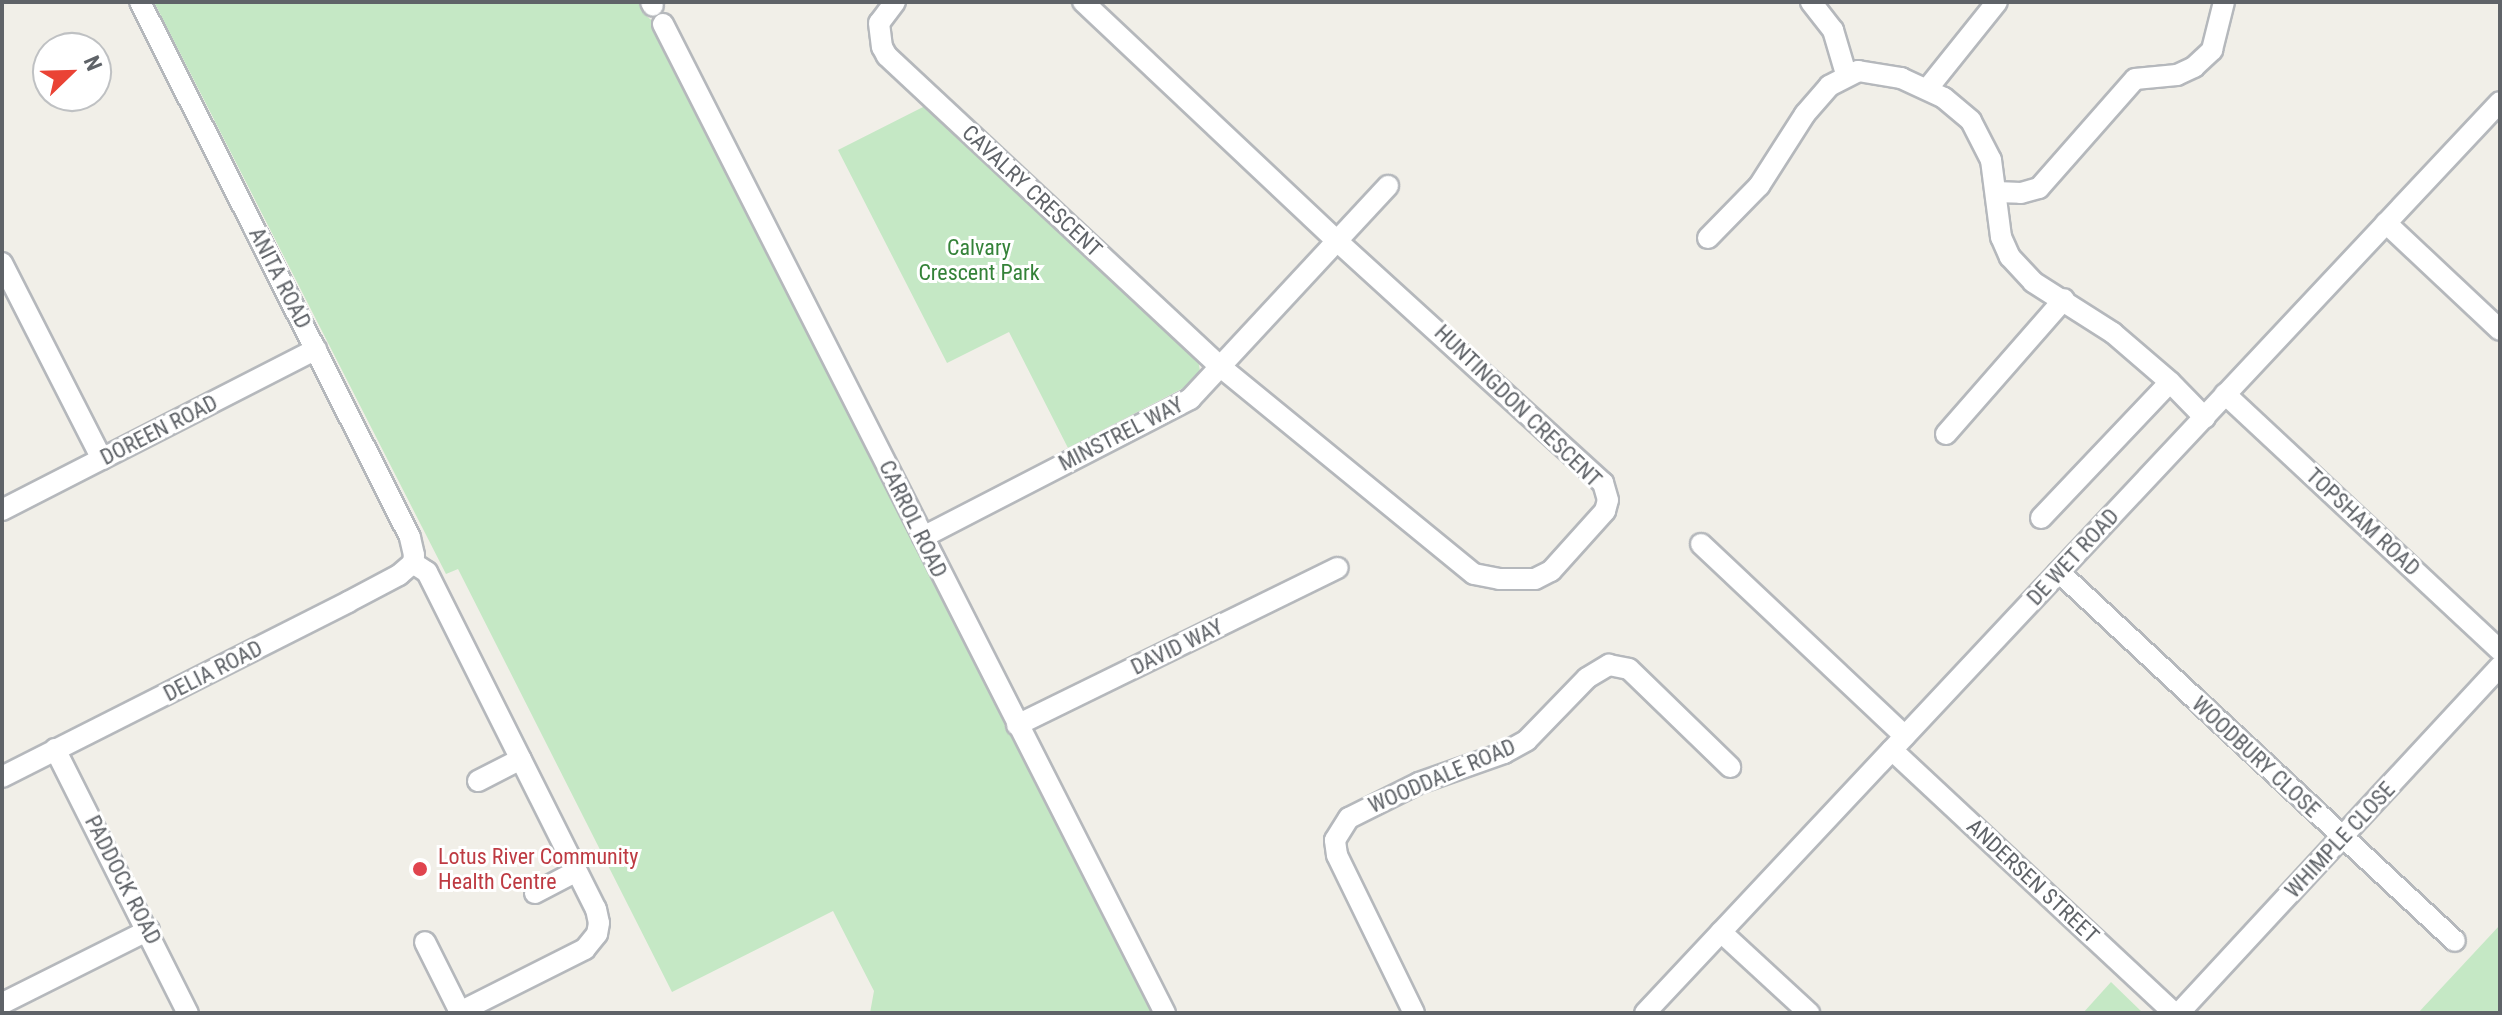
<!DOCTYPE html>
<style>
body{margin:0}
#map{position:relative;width:2502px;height:1015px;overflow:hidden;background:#f1efe8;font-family:"Roboto Condensed",sans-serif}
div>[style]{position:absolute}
.green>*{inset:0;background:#c5e8c5}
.roads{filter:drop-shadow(2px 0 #b5b8bc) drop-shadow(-2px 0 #b5b8bc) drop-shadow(0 2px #b5b8bc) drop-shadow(0 -2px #b5b8bc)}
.minor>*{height:20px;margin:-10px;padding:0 10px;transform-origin:10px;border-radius:10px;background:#fff}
.dots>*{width:22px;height:22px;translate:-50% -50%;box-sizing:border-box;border:4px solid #fff;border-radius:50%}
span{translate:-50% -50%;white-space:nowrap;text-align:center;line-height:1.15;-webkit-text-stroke:6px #fff;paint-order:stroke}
.street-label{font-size:22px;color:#5f6368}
.park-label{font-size:22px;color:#348238}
.health-label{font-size:22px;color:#be3a42}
.left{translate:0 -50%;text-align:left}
.frame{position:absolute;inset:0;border:4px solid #5f6368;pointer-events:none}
.north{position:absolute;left:32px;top:32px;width:80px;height:80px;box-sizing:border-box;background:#fff;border:2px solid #bfc1c3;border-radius:50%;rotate:67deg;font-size:22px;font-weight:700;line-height:32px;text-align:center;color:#5f6368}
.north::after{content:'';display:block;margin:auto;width:28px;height:36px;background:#ea4335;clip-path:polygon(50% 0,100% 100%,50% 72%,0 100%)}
</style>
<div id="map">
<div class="green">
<i style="clip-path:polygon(154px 2px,638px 2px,644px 14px,656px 24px,897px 496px,898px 513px,1153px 1013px,870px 1013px,874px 991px,833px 911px,672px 992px,458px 569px,446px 574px)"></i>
<i style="clip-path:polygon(927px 105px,1198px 359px,1200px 371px,1189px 385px,1068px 448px,1009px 332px,947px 363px,838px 150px)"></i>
<i style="clip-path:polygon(2500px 925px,2500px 1013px,2418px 1013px)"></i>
<i style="clip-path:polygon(2111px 982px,2143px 1013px,2083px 1013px)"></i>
</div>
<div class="roads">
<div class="minor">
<i style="left:651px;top:2px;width:4px;rotate:63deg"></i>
<i style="left:895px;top:2px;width:26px;rotate:127deg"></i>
<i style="left:879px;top:23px;width:24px;rotate:83deg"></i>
<i style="left:882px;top:47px;width:10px;rotate:61deg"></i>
<i style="left:887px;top:56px;width:458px;rotate:43deg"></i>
<i style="left:1222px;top:368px;width:325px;rotate:39.3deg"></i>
<i style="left:1474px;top:574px;width:25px;rotate:11deg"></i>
<i style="left:1499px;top:579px;width:36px"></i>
<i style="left:1535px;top:579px;width:18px;rotate:-27deg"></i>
<i style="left:1551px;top:571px;width:81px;rotate:-48deg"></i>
<i style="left:1605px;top:511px;width:11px;rotate:-75deg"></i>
<i style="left:1608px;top:500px;width:18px;rotate:-106deg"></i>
<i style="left:1603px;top:483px;width:360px;rotate:-137.7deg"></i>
<i style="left:1337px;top:241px;width:349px;rotate:-136.7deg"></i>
<i style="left:1811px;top:2px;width:36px;rotate:52deg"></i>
<i style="left:1833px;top:30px;width:46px;rotate:73.5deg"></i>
<i style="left:663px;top:24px;width:1109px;rotate:63.09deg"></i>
<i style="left:1928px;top:88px;width:110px;rotate:-51.3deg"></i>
<i style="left:1996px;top:192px;width:25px;rotate:2deg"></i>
<i style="left:2021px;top:193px;width:19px;rotate:-16deg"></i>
<i style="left:2039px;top:188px;width:145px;rotate:-48.6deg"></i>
<i style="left:2135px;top:79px;width:42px;rotate:-5.4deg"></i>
<i style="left:2177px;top:75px;width:19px;rotate:-25deg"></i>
<i style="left:2194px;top:67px;width:25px;rotate:-43deg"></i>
<i style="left:2212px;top:50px;width:49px;rotate:-76deg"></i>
<i style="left:2386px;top:223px;width:156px;rotate:43.2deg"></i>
<i style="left:1708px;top:238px;width:73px;rotate:-45.6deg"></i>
<i style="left:1759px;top:186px;width:85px;rotate:-57.4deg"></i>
<i style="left:1805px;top:114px;width:37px;rotate:-49deg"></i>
<i style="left:1829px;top:86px;width:33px;rotate:-27deg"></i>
<i style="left:1858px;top:71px;width:44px;rotate:9.2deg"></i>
<i style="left:1901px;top:78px;width:47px;rotate:24.9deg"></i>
<i style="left:1944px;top:98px;width:35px;rotate:40deg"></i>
<i style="left:1971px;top:121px;width:44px;rotate:62.9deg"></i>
<i style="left:1991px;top:160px;width:78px;rotate:82.6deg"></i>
<i style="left:2001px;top:237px;width:22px;rotate:66deg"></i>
<i style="left:2010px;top:257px;width:34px;rotate:47deg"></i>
<i style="left:2033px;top:282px;width:95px;rotate:32.5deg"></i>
<i style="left:2113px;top:333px;width:75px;rotate:40.7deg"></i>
<i style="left:2170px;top:382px;width:50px;rotate:45.8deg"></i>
<i style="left:2px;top:263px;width:220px;rotate:63deg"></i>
<i style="left:2225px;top:394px;width:376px;rotate:43deg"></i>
<i style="left:1946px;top:434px;width:179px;rotate:-48.8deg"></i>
<i style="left:2px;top:510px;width:353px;rotate:-27.1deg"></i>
<i style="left:2041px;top:518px;width:187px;rotate:-46.5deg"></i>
<i style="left:923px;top:537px;width:301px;rotate:-27.3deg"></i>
<i style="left:1190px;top:399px;width:291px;rotate:-47.1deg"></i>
<i style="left:1701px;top:544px;width:280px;rotate:43.3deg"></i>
<i style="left:413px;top:563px;width:17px;rotate:33deg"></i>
<i style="left:427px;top:572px;width:377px;rotate:63.4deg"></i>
<i style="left:596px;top:909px;width:14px;rotate:78deg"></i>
<i style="left:599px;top:923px;width:11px;rotate:100deg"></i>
<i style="left:597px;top:934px;width:19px;rotate:129deg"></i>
<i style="left:585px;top:949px;width:140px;rotate:153.3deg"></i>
<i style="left:460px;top:1012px;width:78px;rotate:-116.6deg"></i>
<i style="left:2059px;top:572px;width:541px;rotate:42.98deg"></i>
<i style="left:1017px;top:725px;width:357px;rotate:-26.1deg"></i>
<i style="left:55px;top:749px;width:296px;rotate:63.3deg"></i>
<i style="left:1892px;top:750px;width:386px;rotate:43deg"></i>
<i style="left:2px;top:777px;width:388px;rotate:-26.8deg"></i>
<i style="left:348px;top:602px;width:58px;rotate:-27.9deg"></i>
<i style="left:399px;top:575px;width:18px;rotate:-41deg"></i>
<i style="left:413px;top:563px;width:8px;rotate:-83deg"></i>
<i style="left:414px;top:555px;width:18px;rotate:-103deg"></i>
<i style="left:410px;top:537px;width:599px;rotate:-116.78deg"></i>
<i style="left:478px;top:781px;width:48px;rotate:-27.1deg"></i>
<i style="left:535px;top:893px;width:47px;rotate:-27.6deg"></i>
<i style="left:1721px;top:932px;width:120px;rotate:42.6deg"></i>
<i style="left:5px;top:1002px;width:161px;rotate:-26.6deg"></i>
<i style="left:1414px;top:1013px;width:176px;rotate:-116deg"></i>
<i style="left:1337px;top:855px;width:15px;rotate:-98deg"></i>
<i style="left:1335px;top:840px;width:26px;rotate:-58deg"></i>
<i style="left:1349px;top:818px;width:78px;rotate:-26.6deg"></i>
<i style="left:1419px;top:783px;width:90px;rotate:-19.4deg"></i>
<i style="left:1504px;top:753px;width:26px;rotate:-29deg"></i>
<i style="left:1527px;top:740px;width:86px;rotate:-45.9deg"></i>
<i style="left:1587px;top:678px;width:26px;rotate:-31deg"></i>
<i style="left:1609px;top:665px;width:20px;rotate:11deg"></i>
<i style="left:1629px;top:669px;width:141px;rotate:44.1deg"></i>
<i style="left:1645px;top:1013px;width:1249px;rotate:-46.82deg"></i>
<i style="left:2179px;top:1013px;width:473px;rotate:-47.2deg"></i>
</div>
</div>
<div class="dots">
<i style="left:420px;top:869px;background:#e0444e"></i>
</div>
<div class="street-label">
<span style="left:1032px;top:191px;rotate:43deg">CAVALRY CRESCENT</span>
<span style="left:280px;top:278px;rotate:63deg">ANITA ROAD</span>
<span style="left:1518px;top:406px;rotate:44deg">HUNTINGDON CRESCENT</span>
<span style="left:159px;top:430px;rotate:-27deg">DOREEN ROAD</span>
<span style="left:1121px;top:434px;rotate:-27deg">MINSTREL WAY</span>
<span style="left:913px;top:519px;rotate:64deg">CARROL ROAD</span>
<span style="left:2363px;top:522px;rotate:43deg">TOPSHAM ROAD</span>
<span style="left:2073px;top:557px;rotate:-47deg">DE WET ROAD</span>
<span style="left:1177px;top:647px;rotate:-26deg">DAVID WAY</span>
<span style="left:213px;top:671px;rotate:-27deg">DELIA ROAD</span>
<span style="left:2256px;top:757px;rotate:43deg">WOODBURY CLOSE</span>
<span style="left:1442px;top:776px;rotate:-23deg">WOODDALE ROAD</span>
<span style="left:2340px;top:840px;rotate:-47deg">WHIMPLE CLOSE</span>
<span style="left:123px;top:880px;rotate:63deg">PADDOCK ROAD</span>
<span style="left:2033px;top:881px;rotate:43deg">ANDERSEN STREET</span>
</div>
<div class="park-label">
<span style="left:979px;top:260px">Calvary<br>Crescent Park</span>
</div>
<div class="health-label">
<span class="left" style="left:438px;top:869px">Lotus River Community<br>Health Centre</span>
</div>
<div class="frame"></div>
<div class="north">N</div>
</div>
